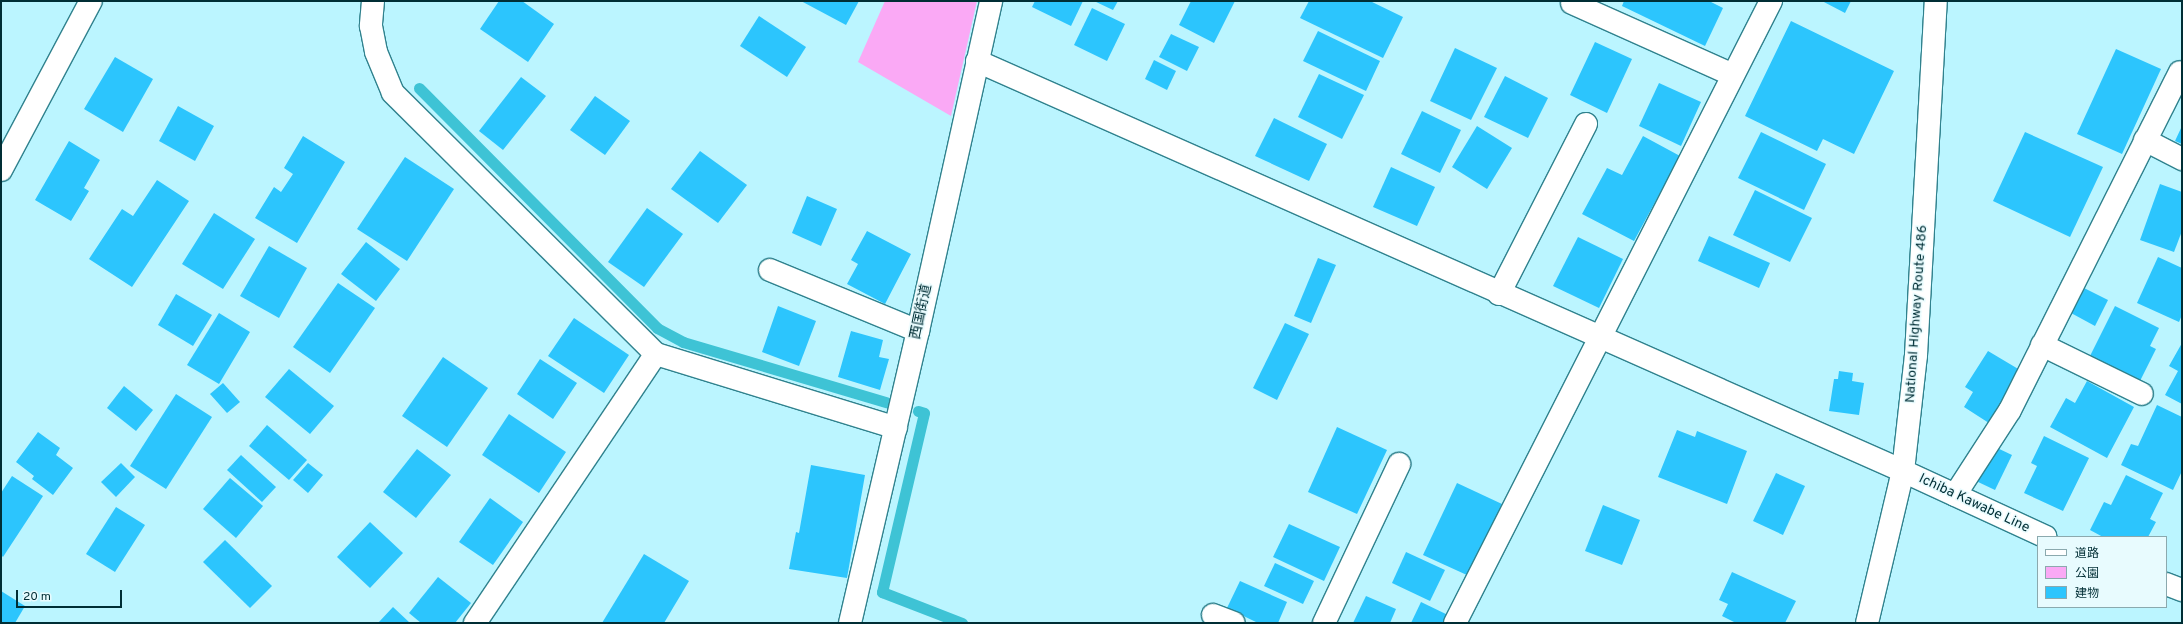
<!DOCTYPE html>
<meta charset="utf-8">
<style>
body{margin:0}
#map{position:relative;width:2183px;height:624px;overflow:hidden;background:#bbf5ff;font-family:Overpass,"Noto Sans JP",sans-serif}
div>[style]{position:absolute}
.green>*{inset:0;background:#faa9f5}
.stream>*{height:11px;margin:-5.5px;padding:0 5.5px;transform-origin:5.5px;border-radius:5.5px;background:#3ec3d5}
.building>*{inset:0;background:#2cc5fd}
.roads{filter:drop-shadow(1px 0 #30828e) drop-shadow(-1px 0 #30828e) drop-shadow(0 1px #30828e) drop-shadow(0 -1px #30828e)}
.minor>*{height:22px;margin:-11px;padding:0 11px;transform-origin:11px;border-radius:11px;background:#fff}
.major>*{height:22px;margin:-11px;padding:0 11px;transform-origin:11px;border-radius:11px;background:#fff}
.highway>*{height:22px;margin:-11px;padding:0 11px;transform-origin:11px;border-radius:11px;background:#fff}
span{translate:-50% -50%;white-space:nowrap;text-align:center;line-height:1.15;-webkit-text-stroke:3px #e8fbfe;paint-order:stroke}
.street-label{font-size:14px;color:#002e35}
.frame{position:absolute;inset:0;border:2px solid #002e35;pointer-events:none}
.legend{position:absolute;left:2037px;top:536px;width:130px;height:72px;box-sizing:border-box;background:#e8fbfe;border:1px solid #8ba9ae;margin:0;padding:5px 7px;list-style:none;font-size:12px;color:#002e35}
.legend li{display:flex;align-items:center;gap:8px;height:20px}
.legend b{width:20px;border:1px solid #8ba9ae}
.scale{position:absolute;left:16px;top:590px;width:106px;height:18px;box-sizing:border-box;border:2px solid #002e35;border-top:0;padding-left:5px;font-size:12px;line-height:14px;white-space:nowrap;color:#002e35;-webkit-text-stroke:3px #e8fbfe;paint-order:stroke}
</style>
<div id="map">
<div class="green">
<i style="clip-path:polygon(885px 1px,977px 1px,951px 116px,858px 62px)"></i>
</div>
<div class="stream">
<i style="left:419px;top:88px;width:338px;rotate:45.2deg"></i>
<i style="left:657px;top:328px;width:30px;rotate:28deg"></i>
<i style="left:683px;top:342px;width:212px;rotate:16.5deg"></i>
<i style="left:918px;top:411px;width:6px;rotate:18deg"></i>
<i style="left:924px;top:413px;width:184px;rotate:103.2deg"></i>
<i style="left:882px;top:592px;width:86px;rotate:21.2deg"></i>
</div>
<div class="building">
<i style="clip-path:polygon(499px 1px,522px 1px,554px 24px,528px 62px,480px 29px)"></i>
<i style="clip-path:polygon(801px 1px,859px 1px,846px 25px)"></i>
<i style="clip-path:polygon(1035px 1px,1083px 1px,1071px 26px,1032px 7px)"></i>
<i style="clip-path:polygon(1094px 1px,1118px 1px,1113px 10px)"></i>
<i style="clip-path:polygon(1191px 1px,1235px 1px,1214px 43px,1179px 25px)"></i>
<i style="clip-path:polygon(1309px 1px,1370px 1px,1403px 17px,1383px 58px,1300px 18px)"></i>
<i style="clip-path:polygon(1624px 1px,1709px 1px,1723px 8px,1705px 46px,1622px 6px)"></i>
<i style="clip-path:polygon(1822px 1px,1851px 1px,1845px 13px)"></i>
<i style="clip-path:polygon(1092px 8px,1125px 24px,1107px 61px,1074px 45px)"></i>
<i style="clip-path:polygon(759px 16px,806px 47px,787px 77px,740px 46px)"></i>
<i style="clip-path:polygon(1791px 21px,1894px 71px,1854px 154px,1823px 139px,1817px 151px,1745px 116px)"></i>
<i style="clip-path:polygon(1318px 31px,1380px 61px,1366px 91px,1303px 61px)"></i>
<i style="clip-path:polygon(1171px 34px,1199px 47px,1187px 71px,1159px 57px)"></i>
<i style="clip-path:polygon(1595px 42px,1632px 59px,1607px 113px,1570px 95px)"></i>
<i style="clip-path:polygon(1455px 48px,1497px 68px,1471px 120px,1430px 101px)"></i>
<i style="clip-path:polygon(2116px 49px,2161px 69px,2122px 154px,2077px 134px)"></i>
<i style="clip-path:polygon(115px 57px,153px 79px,123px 132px,84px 109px)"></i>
<i style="clip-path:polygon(1154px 60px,1176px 71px,1167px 90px,1145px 79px)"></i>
<i style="clip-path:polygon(1319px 74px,1364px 95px,1342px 139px,1298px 117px)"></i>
<i style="clip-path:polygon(1505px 76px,1548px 98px,1528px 138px,1484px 117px)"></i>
<i style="clip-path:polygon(521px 77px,546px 96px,503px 150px,479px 131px)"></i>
<i style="clip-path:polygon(1659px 83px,1701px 102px,1681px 146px,1639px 126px)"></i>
<i style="clip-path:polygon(595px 96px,630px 121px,605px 155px,570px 130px)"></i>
<i style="clip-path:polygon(178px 106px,214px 126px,195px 161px,159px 141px)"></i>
<i style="clip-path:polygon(1422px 111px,1461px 130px,1440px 173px,1401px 154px)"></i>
<i style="clip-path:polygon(1274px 118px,1327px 144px,1309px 181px,1255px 156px)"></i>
<i style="clip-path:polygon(1477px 126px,1512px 148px,1487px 189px,1452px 167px)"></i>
<i style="clip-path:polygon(2182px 126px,2182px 144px,2175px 141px)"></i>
<i style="clip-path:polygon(1761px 132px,1826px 164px,1804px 210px,1738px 178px)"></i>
<i style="clip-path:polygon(2025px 132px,2103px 167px,2070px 237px,1993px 201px)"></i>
<i style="clip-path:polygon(303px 136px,345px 162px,297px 243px,255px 218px,274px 187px,281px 192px,293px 174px,284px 168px)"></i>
<i style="clip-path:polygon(1643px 136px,1680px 156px,1634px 241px,1582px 214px,1607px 168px,1622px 175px)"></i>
<i style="clip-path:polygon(69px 141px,100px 160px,84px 188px,89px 191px,71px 221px,35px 200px)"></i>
<i style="clip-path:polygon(700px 151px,747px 185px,718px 223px,671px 189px)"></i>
<i style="clip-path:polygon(405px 157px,454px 189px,407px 261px,357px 229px)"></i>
<i style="clip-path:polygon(1391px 167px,1435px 187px,1417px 226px,1373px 207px)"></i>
<i style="clip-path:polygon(157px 180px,189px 201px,132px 287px,89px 259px,122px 209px,133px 216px)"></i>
<i style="clip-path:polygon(2160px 184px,2182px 192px,2182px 231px,2174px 252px,2140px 240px)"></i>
<i style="clip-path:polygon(1755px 190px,1812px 218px,1790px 262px,1733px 235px)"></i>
<i style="clip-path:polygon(807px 196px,837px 209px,821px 246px,792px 233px)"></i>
<i style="clip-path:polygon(647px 208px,683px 234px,644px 287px,608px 262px)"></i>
<i style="clip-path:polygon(214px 213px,255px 239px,223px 289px,182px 264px)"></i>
<i style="clip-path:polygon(867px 231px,911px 254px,885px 304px,847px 284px,858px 264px,851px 260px)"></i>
<i style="clip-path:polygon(1709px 236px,1770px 263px,1759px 288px,1698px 261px)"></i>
<i style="clip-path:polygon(1578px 237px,1623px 259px,1599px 308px,1553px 286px)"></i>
<i style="clip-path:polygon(366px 242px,400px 269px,376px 301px,341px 274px)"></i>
<i style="clip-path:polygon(269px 246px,307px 268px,279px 318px,240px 296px)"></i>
<i style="clip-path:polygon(2158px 257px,2182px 268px,2182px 315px,2179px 322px,2137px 303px)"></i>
<i style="clip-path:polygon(1318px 258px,1336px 265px,1311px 323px,1294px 316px)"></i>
<i style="clip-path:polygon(338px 283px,375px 308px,330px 373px,293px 347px)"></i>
<i style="clip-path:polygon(2084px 288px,2108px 300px,2095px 326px,2071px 313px)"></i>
<i style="clip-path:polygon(176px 294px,212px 315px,193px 346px,158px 325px)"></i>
<i style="clip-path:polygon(778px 306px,816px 321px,799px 366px,762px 352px)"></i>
<i style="clip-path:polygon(2115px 306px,2159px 328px,2150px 346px,2156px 349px,2140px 381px,2090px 356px)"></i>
<i style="clip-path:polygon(219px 313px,250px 332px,219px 384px,187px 365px)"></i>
<i style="clip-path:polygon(574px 318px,629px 355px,604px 393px,548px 356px)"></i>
<i style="clip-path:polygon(1285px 323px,1309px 334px,1277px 400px,1253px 388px)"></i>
<i style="clip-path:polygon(851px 331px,883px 340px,879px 357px,889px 359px,880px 390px,838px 377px)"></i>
<i style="clip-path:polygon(2182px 343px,2182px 404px,2165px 395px,2178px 371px,2169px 366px)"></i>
<i style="clip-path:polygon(1988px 351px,2025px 373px,1992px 425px,1964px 407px,1973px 392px,1965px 387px)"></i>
<i style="clip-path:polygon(443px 357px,488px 388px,447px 447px,402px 416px)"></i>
<i style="clip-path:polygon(540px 359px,577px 383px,553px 419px,517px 394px)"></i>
<i style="clip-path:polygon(289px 369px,334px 406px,310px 434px,265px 397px)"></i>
<i style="clip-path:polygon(1839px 371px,1853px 373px,1852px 381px,1864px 383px,1859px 415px,1829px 411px,1834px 379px,1838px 379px)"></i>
<i style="clip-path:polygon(2087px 381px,2134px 407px,2107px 458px,2050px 427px,2066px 398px,2075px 403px)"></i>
<i style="clip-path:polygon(223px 383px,240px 402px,227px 413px,210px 394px)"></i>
<i style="clip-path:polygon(124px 386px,153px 410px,136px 431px,107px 408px)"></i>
<i style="clip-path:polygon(176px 394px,212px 417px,166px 489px,130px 466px)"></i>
<i style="clip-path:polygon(2157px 405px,2182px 417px,2182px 471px,2173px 490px,2121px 465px,2131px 444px,2138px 446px)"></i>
<i style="clip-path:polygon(509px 414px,566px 452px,539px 493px,482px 455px)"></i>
<i style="clip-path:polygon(267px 425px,307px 460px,289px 480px,249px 446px)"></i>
<i style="clip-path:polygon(1337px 427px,1387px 450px,1357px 514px,1308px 492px)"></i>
<i style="clip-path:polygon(1677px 430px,1695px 437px,1697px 431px,1747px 451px,1727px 504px,1658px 477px)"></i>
<i style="clip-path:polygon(38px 432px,60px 448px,56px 455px,73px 468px,53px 495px,32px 479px,34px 476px,16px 462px)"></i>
<i style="clip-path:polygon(2044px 436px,2089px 458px,2063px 511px,2024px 493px,2037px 466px,2031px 463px)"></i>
<i style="clip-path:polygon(1993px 446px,2012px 455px,1995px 490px,1976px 481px)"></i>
<i style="clip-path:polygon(417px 449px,451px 475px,416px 518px,383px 492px)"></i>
<i style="clip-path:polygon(241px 455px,276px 487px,262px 502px,227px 470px)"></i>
<i style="clip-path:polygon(121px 463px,135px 477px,116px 497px,101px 482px)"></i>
<i style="clip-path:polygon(308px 463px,323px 475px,308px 493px,293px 480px)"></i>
<i style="clip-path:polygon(811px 465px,865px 475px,847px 578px,789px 569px,796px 532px,799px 533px)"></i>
<i style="clip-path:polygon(1776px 473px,1805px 486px,1783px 535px,1753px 521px)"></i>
<i style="clip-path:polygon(2126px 475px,2163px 493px,2150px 519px,2156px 522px,2148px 537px,2103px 537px,2090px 530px,2104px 502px,2111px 505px)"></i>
<i style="clip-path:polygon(12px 476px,43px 496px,3px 557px,1px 555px,1px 493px)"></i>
<i style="clip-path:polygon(230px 478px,263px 506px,236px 538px,203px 509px)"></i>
<i style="clip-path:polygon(1457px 483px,1502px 504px,1469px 576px,1423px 555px)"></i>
<i style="clip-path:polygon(490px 498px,523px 522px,493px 565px,459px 542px)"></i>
<i style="clip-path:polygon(1603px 505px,1640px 520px,1622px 565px,1585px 551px)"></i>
<i style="clip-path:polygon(116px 507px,145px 525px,115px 572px,86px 554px)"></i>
<i style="clip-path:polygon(370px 522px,403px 553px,370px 588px,337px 557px)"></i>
<i style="clip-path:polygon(1289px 524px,1340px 547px,1324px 581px,1273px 557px)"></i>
<i style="clip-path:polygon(225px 540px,272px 586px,250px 608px,203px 562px)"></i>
<i style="clip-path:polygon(1406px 552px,1445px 570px,1430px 601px,1392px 583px)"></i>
<i style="clip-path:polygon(644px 554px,689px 581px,664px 623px,602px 623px)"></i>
<i style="clip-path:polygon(1275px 563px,1314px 581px,1303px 604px,1264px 586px)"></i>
<i style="clip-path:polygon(1732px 572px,1796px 601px,1785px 623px,1736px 623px,1722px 616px,1728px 604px,1719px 600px)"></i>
<i style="clip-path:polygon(438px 577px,471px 603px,455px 623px,421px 623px,409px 613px)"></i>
<i style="clip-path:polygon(1240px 581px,1287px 602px,1278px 623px,1258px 623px,1227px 608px)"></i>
<i style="clip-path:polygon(1px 591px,25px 606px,15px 623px,1px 623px)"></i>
<i style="clip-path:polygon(1366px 596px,1396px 609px,1390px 623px,1353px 623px)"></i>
<i style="clip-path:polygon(1421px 602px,1450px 616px,1447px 623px,1411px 623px)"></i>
<i style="clip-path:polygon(393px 607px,410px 623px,378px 623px)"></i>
</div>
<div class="roads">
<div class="minor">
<i style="left:373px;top:1px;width:25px;rotate:95deg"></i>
<i style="left:371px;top:26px;width:26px;rotate:79deg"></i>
<i style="left:376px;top:52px;width:44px;rotate:67.5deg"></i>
<i style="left:393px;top:93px;width:371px;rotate:44.8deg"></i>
<i style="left:656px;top:354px;width:251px;rotate:17.1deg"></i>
<i style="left:1572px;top:3px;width:176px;rotate:24.1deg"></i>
<i style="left:977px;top:61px;width:1013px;rotate:23.88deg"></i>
<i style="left:2145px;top:140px;width:42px;rotate:27.2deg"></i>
<i style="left:1px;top:170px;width:191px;rotate:-62deg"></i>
<i style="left:770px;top:270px;width:160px;rotate:22.4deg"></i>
<i style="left:1499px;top:294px;width:191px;rotate:-62.9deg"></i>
<i style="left:2042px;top:345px;width:111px;rotate:26.1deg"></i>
<i style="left:1955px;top:495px;width:101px;rotate:-57.1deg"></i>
<i style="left:2010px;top:410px;width:378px;rotate:-63.3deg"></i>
<i style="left:1213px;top:615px;width:22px;rotate:21deg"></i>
<i style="left:475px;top:623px;width:324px;rotate:-56.1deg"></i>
<i style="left:850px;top:623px;width:300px;rotate:-76.9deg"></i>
<i style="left:918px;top:331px;width:338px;rotate:-77.5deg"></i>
<i style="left:1324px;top:623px;width:176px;rotate:-64.7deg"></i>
<i style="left:1455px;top:623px;width:698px;rotate:-63.07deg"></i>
</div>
<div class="major">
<i style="left:1903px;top:471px;width:157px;rotate:24.8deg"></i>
<i style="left:2166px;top:584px;width:17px;rotate:21deg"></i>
</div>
<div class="highway">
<i style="left:1867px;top:623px;width:156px;rotate:-76.7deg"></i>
<i style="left:1903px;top:471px;width:117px;rotate:-83.6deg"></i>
<i style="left:1916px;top:355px;width:355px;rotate:-86.8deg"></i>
</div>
</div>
<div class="street-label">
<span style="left:922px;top:312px;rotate:-78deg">西国街道</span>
<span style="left:1917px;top:314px;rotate:-86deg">National Highway Route 486</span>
<span style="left:1974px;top:504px;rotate:25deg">Ichiba Kawabe Line</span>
</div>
<div class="frame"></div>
<ul class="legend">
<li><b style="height:5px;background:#fff"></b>道路</li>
<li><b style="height:11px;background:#faa9f5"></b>公園</li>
<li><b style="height:11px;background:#2cc5fd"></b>建物</li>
</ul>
<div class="scale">20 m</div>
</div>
